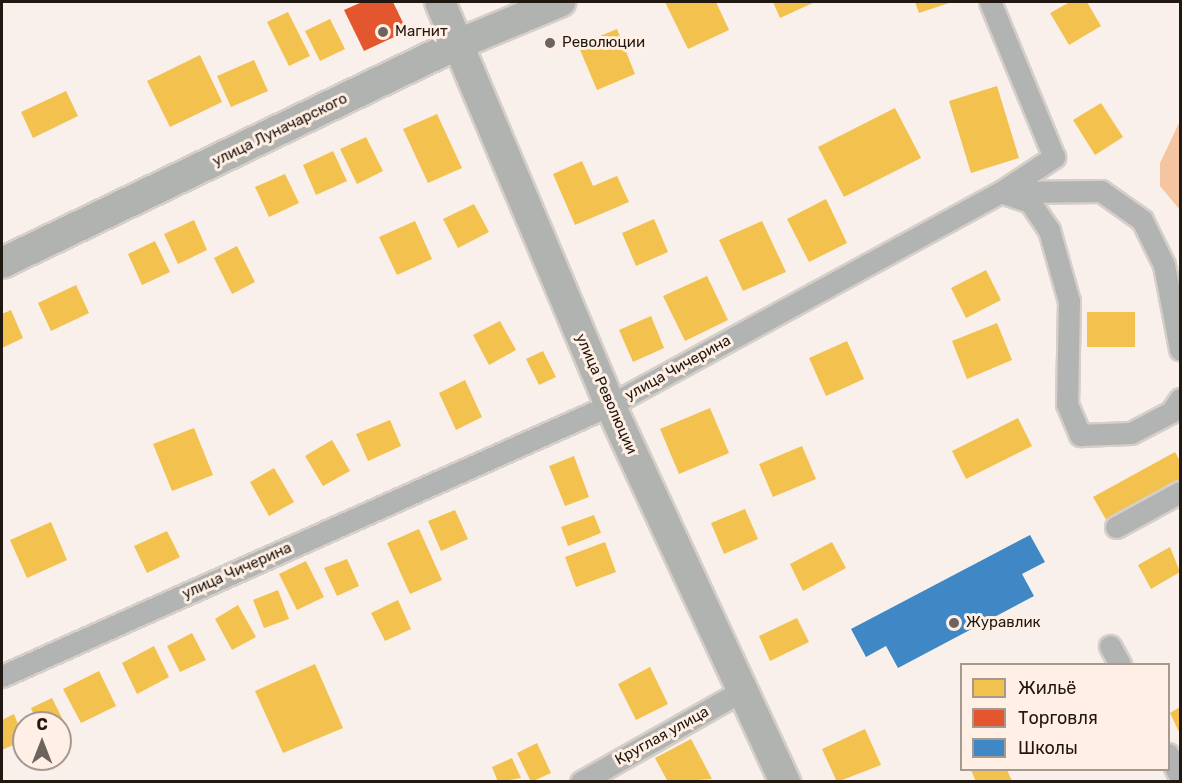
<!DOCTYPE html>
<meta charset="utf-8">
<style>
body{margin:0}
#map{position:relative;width:1182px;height:783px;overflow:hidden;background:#f9f0eb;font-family:Rubik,sans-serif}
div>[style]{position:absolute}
.forest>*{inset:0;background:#f5c5a2}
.homes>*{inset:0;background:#f2c14e}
.shops>*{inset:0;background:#e4572e}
.schools>*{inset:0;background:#3f88c5}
.roads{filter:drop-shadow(2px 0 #d5cec9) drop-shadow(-2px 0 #d5cec9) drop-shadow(0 2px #d5cec9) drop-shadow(0 -2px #d5cec9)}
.street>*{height:21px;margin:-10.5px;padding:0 10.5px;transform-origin:10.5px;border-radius:10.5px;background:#b1b4b2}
.secondary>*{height:30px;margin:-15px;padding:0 15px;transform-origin:15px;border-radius:15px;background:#b1b3b0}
.dots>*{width:16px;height:16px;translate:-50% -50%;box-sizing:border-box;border:3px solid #ffefe5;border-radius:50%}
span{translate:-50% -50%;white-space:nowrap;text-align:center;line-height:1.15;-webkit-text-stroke:6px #ffefe5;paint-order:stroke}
.poi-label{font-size:15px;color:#201811}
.left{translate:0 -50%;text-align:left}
.street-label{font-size:15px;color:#201811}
.frame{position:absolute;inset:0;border:3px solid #201811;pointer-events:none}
.legend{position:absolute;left:960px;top:663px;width:210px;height:108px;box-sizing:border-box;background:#ffefe5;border:2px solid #a69990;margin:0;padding:8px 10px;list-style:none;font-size:18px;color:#201811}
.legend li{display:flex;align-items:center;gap:12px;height:30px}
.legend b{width:30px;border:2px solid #a69990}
.north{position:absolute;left:12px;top:711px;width:60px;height:60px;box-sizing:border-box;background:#ffefe5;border:2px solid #a69990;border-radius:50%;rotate:0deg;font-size:16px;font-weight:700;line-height:24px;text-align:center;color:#201811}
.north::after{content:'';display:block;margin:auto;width:21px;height:27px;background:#6c645d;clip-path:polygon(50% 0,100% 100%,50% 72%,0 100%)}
</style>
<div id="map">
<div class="forest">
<i style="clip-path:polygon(1180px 121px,1180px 210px,1160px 186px,1160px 163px)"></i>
</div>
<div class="homes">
<i style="clip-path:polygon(665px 2px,716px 2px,729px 30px,688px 49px)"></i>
<i style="clip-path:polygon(773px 2px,815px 2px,780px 18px)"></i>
<i style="clip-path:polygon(915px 2px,952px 2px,919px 13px)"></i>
<i style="clip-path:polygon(1070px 2px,1087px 2px,1101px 26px,1069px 45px,1050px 13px)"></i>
<i style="clip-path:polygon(288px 12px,310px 56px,289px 66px,267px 22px)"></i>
<i style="clip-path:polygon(330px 19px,345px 49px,320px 61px,305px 31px)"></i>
<i style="clip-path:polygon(617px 29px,635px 74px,597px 90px,578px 45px)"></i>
<i style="clip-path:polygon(200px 55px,222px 102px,170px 127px,147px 81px)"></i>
<i style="clip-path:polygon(254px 60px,268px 91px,231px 107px,217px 76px)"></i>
<i style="clip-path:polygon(997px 86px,1019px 158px,971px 173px,949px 101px)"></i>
<i style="clip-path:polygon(66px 91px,78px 116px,33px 138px,21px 112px)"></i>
<i style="clip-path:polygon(1101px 103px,1123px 137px,1095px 155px,1073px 120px)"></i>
<i style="clip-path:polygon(895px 108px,921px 158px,844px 197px,818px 147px)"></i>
<i style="clip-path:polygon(437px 114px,462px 168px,428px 183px,403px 129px)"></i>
<i style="clip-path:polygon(366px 137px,383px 171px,357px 184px,340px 149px)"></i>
<i style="clip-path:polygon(333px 151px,347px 181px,316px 195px,303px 165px)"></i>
<i style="clip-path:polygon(582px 161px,593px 186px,617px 176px,629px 202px,575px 225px,553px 174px)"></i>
<i style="clip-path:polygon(285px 174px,299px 203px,269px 217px,255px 187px)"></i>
<i style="clip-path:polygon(826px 199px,847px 243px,809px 262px,787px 219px)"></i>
<i style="clip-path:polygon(474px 204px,489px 232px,458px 248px,443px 219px)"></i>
<i style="clip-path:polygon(654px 219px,668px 252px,636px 266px,622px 233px)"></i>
<i style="clip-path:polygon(194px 220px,207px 250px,178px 264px,164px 234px)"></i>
<i style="clip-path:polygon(415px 221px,432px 259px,397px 275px,379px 237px)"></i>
<i style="clip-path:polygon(762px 221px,786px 272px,743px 291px,719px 240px)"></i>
<i style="clip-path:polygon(155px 241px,170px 272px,142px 285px,128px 254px)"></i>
<i style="clip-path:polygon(237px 246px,255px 282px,232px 294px,214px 258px)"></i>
<i style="clip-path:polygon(986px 270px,1001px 300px,966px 318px,951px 288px)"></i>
<i style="clip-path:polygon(707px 276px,728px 320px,685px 341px,663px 296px)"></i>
<i style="clip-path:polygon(76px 285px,89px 313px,51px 331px,38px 303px)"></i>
<i style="clip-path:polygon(11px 310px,23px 338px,2px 348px,2px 314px)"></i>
<i style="clip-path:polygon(1087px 312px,1135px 312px,1135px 347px,1087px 347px)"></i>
<i style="clip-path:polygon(651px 316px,664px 348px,633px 362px,619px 330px)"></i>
<i style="clip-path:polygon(500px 321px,516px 350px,489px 365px,473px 335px)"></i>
<i style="clip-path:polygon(997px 323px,1012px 360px,967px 379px,952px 341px)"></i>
<i style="clip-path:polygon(847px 341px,864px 379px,826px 396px,809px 358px)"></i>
<i style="clip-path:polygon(543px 351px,556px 377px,539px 385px,526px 359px)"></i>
<i style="clip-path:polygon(465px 380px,482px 417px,456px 430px,439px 393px)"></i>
<i style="clip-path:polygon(710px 408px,729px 453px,679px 474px,660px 429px)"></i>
<i style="clip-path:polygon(1018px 418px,1032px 446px,966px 479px,952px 451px)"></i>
<i style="clip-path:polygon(390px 420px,401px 446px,368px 461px,356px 434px)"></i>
<i style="clip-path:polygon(194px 428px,213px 475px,172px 491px,153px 444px)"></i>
<i style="clip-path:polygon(332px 440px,350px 471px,323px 486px,305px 456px)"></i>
<i style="clip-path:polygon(802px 446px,816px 479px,773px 497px,759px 464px)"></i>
<i style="clip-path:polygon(1175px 452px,1180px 461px,1180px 483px,1108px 523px,1093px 497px)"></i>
<i style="clip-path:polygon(574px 456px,589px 497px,565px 506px,549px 466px)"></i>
<i style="clip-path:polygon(274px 468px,294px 502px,269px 516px,250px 482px)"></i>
<i style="clip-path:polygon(745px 509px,758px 539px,724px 554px,711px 523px)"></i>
<i style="clip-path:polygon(455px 510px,468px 539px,441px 551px,428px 521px)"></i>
<i style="clip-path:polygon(594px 515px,601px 533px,568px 546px,561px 527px)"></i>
<i style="clip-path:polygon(51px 522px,67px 560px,27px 578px,10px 540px)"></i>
<i style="clip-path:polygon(419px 529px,442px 580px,410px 594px,387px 543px)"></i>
<i style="clip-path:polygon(167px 531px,180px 557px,147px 573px,134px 546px)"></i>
<i style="clip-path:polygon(605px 542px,616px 572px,576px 587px,565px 557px)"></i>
<i style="clip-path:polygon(832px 542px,846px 568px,803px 591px,790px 564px)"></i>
<i style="clip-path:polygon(1170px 547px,1180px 572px,1151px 589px,1138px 565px)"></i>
<i style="clip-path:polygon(347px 559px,359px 586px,337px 596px,324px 568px)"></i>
<i style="clip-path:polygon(306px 561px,324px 597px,297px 610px,279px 574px)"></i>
<i style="clip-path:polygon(278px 590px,289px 619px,264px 628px,253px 600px)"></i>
<i style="clip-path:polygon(398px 600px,411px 629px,385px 641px,371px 613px)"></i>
<i style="clip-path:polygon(238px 605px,256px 637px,232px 650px,215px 619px)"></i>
<i style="clip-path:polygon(797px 618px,809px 642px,770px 661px,759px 636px)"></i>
<i style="clip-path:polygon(192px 633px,206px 660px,180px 672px,167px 646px)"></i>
<i style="clip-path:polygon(154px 646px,169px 677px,137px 694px,122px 663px)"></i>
<i style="clip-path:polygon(315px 664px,343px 728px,283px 753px,255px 691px)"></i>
<i style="clip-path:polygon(650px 667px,668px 704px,636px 720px,618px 684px)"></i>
<i style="clip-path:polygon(99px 671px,116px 706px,81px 723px,63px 689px)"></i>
<i style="clip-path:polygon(52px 698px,66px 726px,60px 729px,60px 723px,37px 723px,31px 708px)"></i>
<i style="clip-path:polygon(1180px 707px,1180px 734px,1170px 713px)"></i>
<i style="clip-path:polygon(14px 714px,24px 740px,2px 750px,2px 720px)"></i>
<i style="clip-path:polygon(865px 729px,881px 765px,837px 782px,822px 749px)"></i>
<i style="clip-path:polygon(691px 739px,712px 779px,668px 782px,655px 758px)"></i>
<i style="clip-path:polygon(537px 743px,551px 773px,531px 782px,517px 753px)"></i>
<i style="clip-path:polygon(512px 758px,521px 778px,498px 782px,492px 767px)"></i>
<i style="clip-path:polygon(971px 770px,1007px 770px,1012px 781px,976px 782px)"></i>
</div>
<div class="shops">
<i style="clip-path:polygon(362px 2px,393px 2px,407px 31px,364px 51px,344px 10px)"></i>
</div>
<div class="schools">
<i style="clip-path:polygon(1030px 535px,1045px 562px,1022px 574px,1034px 596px,898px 668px,886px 646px,866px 657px,851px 629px)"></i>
</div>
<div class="roads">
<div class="street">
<i style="left:1001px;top:192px;width:31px;rotate:19deg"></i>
<i style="left:1030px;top:202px;width:34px;rotate:56deg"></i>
<i style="left:1049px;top:230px;width:74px;rotate:74.3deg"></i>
<i style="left:1069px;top:301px;width:103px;rotate:91.1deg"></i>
<i style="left:1067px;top:404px;width:34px;rotate:67deg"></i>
<i style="left:1080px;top:435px;width:51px;rotate:-2.2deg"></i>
<i style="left:1131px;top:433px;width:45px;rotate:-27.7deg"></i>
<i style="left:1171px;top:412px;width:16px;rotate:-55deg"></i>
<i style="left:1014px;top:192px;width:87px;rotate:-0.7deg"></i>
<i style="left:1101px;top:191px;width:50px;rotate:35.3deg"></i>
<i style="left:1142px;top:220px;width:50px;rotate:63.9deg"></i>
<i style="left:1164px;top:265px;width:86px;rotate:79.2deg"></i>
<i style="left:1116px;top:527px;width:73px;rotate:-28.7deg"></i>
<i style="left:1110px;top:646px;width:21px;rotate:61deg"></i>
<i style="left:2px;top:676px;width:666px;rotate:-24.02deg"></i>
<i style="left:610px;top:405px;width:445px;rotate:-28.6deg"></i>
<i style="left:1001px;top:192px;width:64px;rotate:-33.4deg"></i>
<i style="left:1054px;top:157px;width:168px;rotate:-112.4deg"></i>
<i style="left:1168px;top:754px;width:26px;rotate:62deg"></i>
<i style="left:581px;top:782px;width:185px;rotate:-29.5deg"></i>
</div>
<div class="secondary">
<i style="left:440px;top:2px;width:437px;rotate:67.1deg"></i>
<i style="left:610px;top:405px;width:416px;rotate:65.1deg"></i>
<i style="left:2px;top:263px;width:504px;rotate:-25.65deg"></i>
<i style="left:456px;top:45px;width:113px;rotate:-22.5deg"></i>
</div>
</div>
<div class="dots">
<i style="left:383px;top:32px;background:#6c645d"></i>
<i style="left:550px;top:43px;background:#6c645d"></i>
<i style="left:954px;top:623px;background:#6c645d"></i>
</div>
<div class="poi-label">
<span class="left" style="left:395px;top:32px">Магнит</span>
<span class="left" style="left:562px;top:43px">Революции</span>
<span class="left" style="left:966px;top:623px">Журавлик</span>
</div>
<div class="street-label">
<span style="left:280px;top:130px;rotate:-26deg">улица Луначарского</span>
<span style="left:678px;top:368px;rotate:-29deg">улица Чичерина</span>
<span style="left:606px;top:394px;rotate:66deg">улица Революции</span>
<span style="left:237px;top:571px;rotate:-24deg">улица Чичерина</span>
<span style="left:662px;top:736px;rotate:-29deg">Круглая улица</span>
</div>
<div class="frame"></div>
<ul class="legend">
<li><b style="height:16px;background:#f2c14e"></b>Жильё</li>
<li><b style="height:16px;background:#e4572e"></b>Торговля</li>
<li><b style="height:16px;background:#3f88c5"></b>Школы</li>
</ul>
<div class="north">С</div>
</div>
